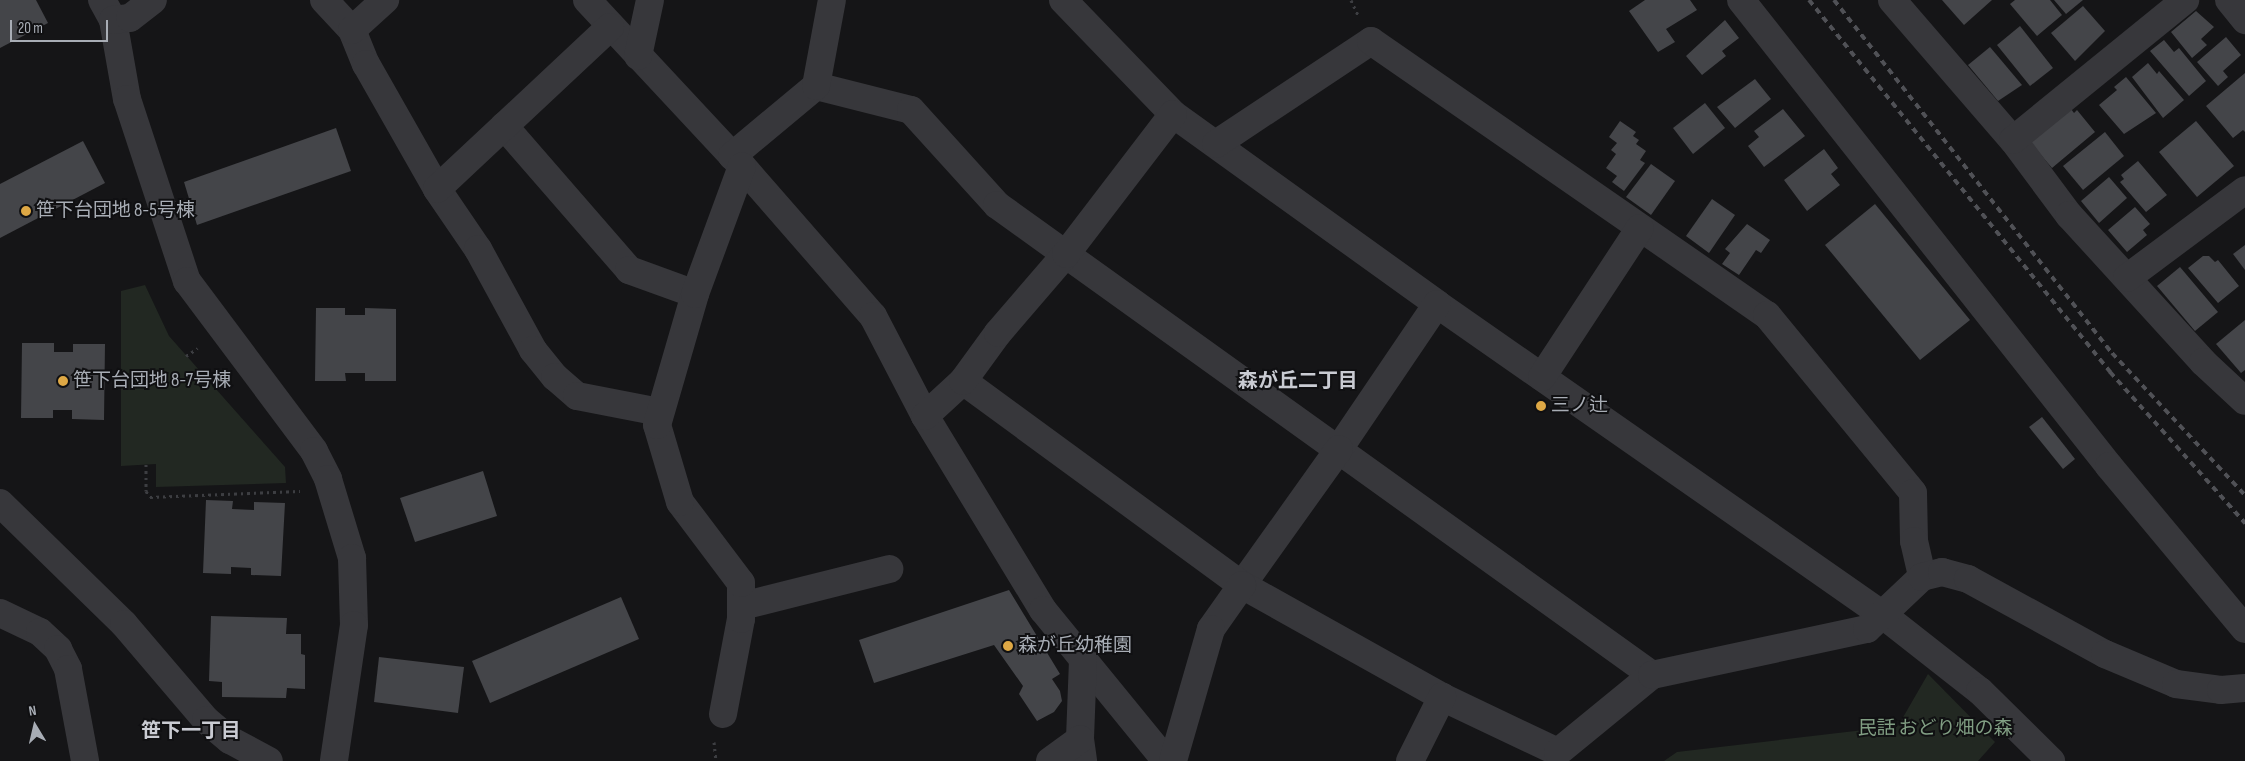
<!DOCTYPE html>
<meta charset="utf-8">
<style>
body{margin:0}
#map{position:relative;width:2245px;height:761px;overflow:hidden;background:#151517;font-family:"Sofia Sans Condensed","Noto Sans JP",sans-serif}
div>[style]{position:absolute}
.green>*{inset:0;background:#222822}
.building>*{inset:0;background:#444549}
.path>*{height:3px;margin-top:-1.5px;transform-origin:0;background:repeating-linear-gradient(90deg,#3d3e42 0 2.5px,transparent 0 6.5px)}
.minor>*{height:28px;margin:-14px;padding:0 14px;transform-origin:14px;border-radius:14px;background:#37373b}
.rail>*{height:4px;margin-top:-2px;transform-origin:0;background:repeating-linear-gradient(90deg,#505156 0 6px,transparent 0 11px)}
.dots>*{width:14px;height:14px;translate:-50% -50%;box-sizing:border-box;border:2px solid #101012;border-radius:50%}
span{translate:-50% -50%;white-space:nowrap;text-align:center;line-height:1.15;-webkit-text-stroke:4px #101012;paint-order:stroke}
.poi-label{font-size:19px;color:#a8adb5}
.left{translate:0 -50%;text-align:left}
.park-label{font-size:19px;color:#819e83}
.neighbourhood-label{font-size:20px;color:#c9cbd2;font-weight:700}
.north{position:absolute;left:10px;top:701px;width:50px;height:50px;-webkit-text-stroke:4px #101012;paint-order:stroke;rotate:351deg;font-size:14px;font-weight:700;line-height:20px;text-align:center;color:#a8adb5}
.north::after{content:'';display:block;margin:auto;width:18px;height:22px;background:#a8adb5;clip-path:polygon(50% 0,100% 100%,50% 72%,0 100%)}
.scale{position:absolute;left:10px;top:20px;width:98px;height:22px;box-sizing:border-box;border:2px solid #a8adb5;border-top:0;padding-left:6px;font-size:15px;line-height:18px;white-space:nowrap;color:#a8adb5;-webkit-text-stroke:4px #101012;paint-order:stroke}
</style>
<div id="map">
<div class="green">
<i style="clip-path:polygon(145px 285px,169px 336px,285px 467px,286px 483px,156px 487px,156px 464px,121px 466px,121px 291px)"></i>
<i style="clip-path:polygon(1928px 674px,1995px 742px,1978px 761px,1664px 761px,1677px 752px,1898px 726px)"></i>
</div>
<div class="building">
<i style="clip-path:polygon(0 0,36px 0,48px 23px,0 48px)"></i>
<i style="clip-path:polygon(1645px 0,1690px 0,1697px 10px,1666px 29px,1675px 42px,1658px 52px,1629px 11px)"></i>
<i style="clip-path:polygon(1942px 0,1992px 0,1964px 25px)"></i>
<i style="clip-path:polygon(2015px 0,2050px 0,2062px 15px,2037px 36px,2010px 4px)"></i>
<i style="clip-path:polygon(2054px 0,2083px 0,2066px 14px)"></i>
<i style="clip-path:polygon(2083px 6px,2105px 31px,2075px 61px,2051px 33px)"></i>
<i style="clip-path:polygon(2196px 11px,2214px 27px,2201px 39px,2207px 45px,2192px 58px,2171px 32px)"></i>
<i style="clip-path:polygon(1725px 20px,1739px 38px,1722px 51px,1726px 56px,1702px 75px,1686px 56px)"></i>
<i style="clip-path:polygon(2020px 26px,2053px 68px,2030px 86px,1997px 45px)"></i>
<i style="clip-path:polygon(2226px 37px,2241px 55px,2223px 71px,2228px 77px,2218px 86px,2197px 62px)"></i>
<i style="clip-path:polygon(2164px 40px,2174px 52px,2179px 48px,2206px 81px,2189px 96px,2150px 51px)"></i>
<i style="clip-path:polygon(1990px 47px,2022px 85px,1998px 101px,1968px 65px)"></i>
<i style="clip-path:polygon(2148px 63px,2157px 74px,2159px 71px,2184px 100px,2163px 118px,2132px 77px)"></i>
<i style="clip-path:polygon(2245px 73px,2245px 132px,2243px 130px,2233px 138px,2206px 106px)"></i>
<i style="clip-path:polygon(2126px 77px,2156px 113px,2124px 134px,2099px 105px,2117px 90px,2114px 87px)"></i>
<i style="clip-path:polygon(1755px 79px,1771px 99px,1735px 128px,1717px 107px)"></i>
<i style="clip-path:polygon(1705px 103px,1725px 128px,1693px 154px,1673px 128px)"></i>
<i style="clip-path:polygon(1783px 109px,1805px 136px,1764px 167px,1748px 146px,1759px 137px,1754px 131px)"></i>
<i style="clip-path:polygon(2071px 109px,2074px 113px,2077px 110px,2095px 132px,2052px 168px,2029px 141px)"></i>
<i style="clip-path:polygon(1620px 121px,1636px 132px,1633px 136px,1639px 140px,1636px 144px,1646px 151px,1640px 160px,1645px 163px,1624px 191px,1612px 182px,1617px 176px,1606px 168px,1616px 154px,1611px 150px,1617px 143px,1609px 137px)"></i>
<i style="clip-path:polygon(2196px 121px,2234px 166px,2197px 197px,2159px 152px)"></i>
<i style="clip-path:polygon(336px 128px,351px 171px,197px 225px,184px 182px)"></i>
<i style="clip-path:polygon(2105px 132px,2124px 156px,2083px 190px,2063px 166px)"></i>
<i style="clip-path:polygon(83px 141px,105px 183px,0 238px,0 184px)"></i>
<i style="clip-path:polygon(1824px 149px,1838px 168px,1831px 174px,1840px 185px,1807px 211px,1784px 180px)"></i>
<i style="clip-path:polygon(2138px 161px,2167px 195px,2146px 212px,2120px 182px,2124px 179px,2121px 175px)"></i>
<i style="clip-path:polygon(1651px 164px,1675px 181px,1651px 215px,1626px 197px)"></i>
<i style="clip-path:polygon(2109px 177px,2127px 198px,2099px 223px,2081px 201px)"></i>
<i style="clip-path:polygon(1712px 199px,1735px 215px,1709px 253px,1686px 236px)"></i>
<i style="clip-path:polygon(1875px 204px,1970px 320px,1920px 360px,1825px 245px)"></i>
<i style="clip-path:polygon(2135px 207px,2150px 224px,2143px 230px,2147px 235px,2127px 252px,2108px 230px)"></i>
<i style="clip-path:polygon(1747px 224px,1770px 240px,1761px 253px,1756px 250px,1739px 275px,1722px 264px,1730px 253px,1725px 249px)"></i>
<i style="clip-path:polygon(2245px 245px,2245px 270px,2233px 254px)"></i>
<i style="clip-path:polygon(2203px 256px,2209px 256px,2215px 262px,2218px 260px,2239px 286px,2218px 303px,2188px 268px)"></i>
<i style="clip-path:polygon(2180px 267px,2218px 312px,2195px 331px,2157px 286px)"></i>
<i style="clip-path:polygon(316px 308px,345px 308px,345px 315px,365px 315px,365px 308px,396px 309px,396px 381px,365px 381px,365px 373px,345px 373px,346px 381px,315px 381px)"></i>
<i style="clip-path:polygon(2245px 320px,2245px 370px,2241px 373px,2216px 344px)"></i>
<i style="clip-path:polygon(22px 343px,54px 343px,54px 352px,73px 352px,73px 344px,105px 344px,104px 420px,72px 419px,72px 410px,53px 410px,53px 418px,21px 418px)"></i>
<i style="clip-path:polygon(2042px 417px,2075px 459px,2063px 469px,2029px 427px)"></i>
<i style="clip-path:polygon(483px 471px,497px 516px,415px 542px,400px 498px)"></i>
<i style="clip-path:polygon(206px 500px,233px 501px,232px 509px,254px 510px,254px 502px,285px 503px,281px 576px,251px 575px,251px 568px,231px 567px,231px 574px,203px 573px)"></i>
<i style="clip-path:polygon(1009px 590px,1060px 674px,1052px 679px,1060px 691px,1062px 701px,1054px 712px,1037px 721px,1019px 694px,1023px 686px,994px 645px,874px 683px,859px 640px)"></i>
<i style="clip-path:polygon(621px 597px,639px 639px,490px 703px,472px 661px)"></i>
<i style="clip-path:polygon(211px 616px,287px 618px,286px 634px,301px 634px,301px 654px,305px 655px,305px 689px,287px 688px,286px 698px,222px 697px,222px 682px,209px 681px)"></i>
<i style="clip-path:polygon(379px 657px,464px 667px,458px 713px,374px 702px)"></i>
</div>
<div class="path">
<i style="left:1351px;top:0;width:17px;rotate:65deg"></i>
<i style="left:186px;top:356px;width:14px;rotate:-34deg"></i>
<i style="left:146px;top:464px;width:27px;rotate:90deg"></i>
<i style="left:146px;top:491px;width:7px;rotate:56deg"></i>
<i style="left:150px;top:497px;width:150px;rotate:-2.3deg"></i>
<i style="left:714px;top:742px;width:19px;rotate:84deg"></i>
</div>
<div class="minor">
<i style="left:102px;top:0;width:23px;rotate:61deg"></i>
<i style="left:113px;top:20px;width:80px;rotate:80deg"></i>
<i style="left:127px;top:99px;width:192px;rotate:71.8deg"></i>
<i style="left:187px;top:281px;width:212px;rotate:53.2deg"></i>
<i style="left:314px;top:451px;width:31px;rotate:63deg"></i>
<i style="left:328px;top:479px;width:83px;rotate:73.1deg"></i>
<i style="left:352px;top:558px;width:67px;rotate:88.3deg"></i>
<i style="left:354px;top:625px;width:137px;rotate:98.4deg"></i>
<i style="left:324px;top:0;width:41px;rotate:47deg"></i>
<i style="left:352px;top:30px;width:37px;rotate:68deg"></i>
<i style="left:366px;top:64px;width:144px;rotate:60.4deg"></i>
<i style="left:437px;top:189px;width:73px;rotate:55.7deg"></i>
<i style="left:478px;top:249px;width:115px;rotate:61.4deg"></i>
<i style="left:533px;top:350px;width:35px;rotate:51deg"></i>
<i style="left:555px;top:377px;width:29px;rotate:41deg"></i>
<i style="left:577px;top:396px;width:84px;rotate:11deg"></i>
<i style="left:587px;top:0;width:227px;rotate:47deg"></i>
<i style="left:742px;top:166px;width:199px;rotate:48.9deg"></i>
<i style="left:873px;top:316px;width:113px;rotate:62.5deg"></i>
<i style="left:925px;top:416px;width:227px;rotate:58.7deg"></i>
<i style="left:1043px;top:610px;width:195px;rotate:50.8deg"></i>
<i style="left:1063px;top:0;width:158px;rotate:46deg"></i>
<i style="left:1173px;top:114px;width:325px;rotate:35.7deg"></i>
<i style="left:1437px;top:304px;width:544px;rotate:34.89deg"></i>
<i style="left:1883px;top:615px;width:123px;rotate:38.1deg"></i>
<i style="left:1980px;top:691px;width:100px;rotate:44.6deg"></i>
<i style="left:1741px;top:0;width:594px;rotate:51.7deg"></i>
<i style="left:2109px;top:466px;width:212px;rotate:50.2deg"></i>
<i style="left:1892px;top:0;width:185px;rotate:49.2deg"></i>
<i style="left:2013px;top:140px;width:94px;rotate:53.3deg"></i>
<i style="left:2069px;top:215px;width:199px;rotate:47.6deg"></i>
<i style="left:2203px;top:362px;width:57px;rotate:42.9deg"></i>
<i style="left:2229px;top:0;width:26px;rotate:51deg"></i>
<i style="left:113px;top:20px;width:17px;rotate:-7deg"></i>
<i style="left:130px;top:18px;width:29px;rotate:-38deg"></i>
<i style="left:352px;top:30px;width:45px;rotate:-42.3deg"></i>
<i style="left:638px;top:56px;width:57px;rotate:-77.9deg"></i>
<i style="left:816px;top:86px;width:98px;rotate:14.2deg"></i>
<i style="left:911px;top:110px;width:128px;rotate:47.8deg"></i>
<i style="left:997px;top:205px;width:806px;rotate:35.66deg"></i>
<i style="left:504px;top:126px;width:191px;rotate:49deg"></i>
<i style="left:629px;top:270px;width:70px;rotate:20deg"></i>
<i style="left:2013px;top:140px;width:222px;rotate:-39.1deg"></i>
<i style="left:1216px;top:144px;width:186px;rotate:-33.6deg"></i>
<i style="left:1371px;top:41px;width:482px;rotate:34.7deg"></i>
<i style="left:1767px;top:315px;width:230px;rotate:50.6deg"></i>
<i style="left:1913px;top:493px;width:48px;rotate:88.8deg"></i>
<i style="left:1914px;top:541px;width:37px;rotate:77deg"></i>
<i style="left:732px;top:156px;width:109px;rotate:-39.8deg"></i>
<i style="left:816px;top:86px;width:87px;rotate:-79.5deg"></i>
<i style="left:437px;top:189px;width:237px;rotate:-43.1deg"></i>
<i style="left:2127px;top:278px;width:147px;rotate:-36.7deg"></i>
<i style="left:1437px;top:304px;width:175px;rotate:124.1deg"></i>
<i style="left:1339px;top:449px;width:167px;rotate:125.5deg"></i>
<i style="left:1242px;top:585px;width:229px;rotate:29.2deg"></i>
<i style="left:1442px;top:697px;width:128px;rotate:25.4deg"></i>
<i style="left:1558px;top:752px;width:122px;rotate:-39.3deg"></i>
<i style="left:1652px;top:675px;width:220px;rotate:-12.1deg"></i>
<i style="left:1867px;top:629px;width:76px;rotate:-43.4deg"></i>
<i style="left:1922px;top:577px;width:21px;rotate:-14deg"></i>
<i style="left:1942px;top:572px;width:27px;rotate:15deg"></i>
<i style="left:1968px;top:579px;width:156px;rotate:28.7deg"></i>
<i style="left:2105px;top:654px;width:77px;rotate:22.9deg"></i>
<i style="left:2176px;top:684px;width:45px;rotate:7.6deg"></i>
<i style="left:2221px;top:690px;width:24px;rotate:-5deg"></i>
<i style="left:1542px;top:377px;width:178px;rotate:-56.7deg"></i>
<i style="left:963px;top:381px;width:346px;rotate:36.2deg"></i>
<i style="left:1242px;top:585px;width:54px;rotate:125.2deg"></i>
<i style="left:1211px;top:629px;width:137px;rotate:106.1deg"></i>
<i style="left:925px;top:416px;width:52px;rotate:-42.6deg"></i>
<i style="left:963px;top:381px;width:59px;rotate:-53.9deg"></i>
<i style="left:998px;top:333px;width:104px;rotate:-49.3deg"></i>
<i style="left:1066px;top:254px;width:176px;rotate:-52.6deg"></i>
<i style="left:0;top:503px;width:173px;rotate:44.3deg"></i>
<i style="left:124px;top:624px;width:126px;rotate:49.5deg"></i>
<i style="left:206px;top:720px;width:31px;rotate:40deg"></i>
<i style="left:230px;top:740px;width:44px;rotate:28.3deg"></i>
<i style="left:742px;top:606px;width:152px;rotate:-14.1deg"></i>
<i style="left:0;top:613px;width:44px;rotate:25.4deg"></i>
<i style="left:40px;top:632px;width:25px;rotate:43deg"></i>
<i style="left:58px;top:649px;width:22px;rotate:63deg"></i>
<i style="left:68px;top:669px;width:94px;rotate:79.5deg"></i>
<i style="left:1083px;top:660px;width:79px;rotate:92.2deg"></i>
<i style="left:1080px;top:739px;width:22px;rotate:82deg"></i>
<i style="left:723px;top:714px;width:97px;rotate:-79.3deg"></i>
<i style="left:741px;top:619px;width:36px;rotate:-90deg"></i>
<i style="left:741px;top:583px;width:101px;rotate:-127deg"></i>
<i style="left:680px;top:502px;width:80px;rotate:-106.6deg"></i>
<i style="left:657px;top:425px;width:136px;rotate:-73.8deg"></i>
<i style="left:695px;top:294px;width:136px;rotate:-69.8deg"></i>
<i style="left:1050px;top:761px;width:37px;rotate:-36deg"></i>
<i style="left:1410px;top:761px;width:72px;rotate:-63.4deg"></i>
</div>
<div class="rail">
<i style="left:1809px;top:0;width:479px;rotate:51deg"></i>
<i style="left:2110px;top:372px;width:203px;rotate:48.2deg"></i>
<i style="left:1834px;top:0;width:449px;rotate:51.8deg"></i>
<i style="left:2112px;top:353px;width:195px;rotate:46.9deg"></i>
</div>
<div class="dots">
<i style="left:26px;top:211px;background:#dea845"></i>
<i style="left:63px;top:381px;background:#dea845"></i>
<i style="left:1541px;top:406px;background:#dea845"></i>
<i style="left:1008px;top:646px;background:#dea845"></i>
</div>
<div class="poi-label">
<span class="left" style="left:36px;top:211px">笹下台団地 8-5号棟</span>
<span class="left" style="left:73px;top:381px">笹下台団地 8-7号棟</span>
<span class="left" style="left:1551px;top:406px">三ノ辻</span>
<span class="left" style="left:1018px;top:646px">森が丘幼稚園</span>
</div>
<div class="park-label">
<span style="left:1935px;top:729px">民話 おどり畑の森</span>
</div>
<div class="neighbourhood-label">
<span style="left:1298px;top:381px">森が丘二丁目</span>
<span style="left:191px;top:731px">笹下一丁目</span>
</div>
<div class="north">N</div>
<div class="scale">20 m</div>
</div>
